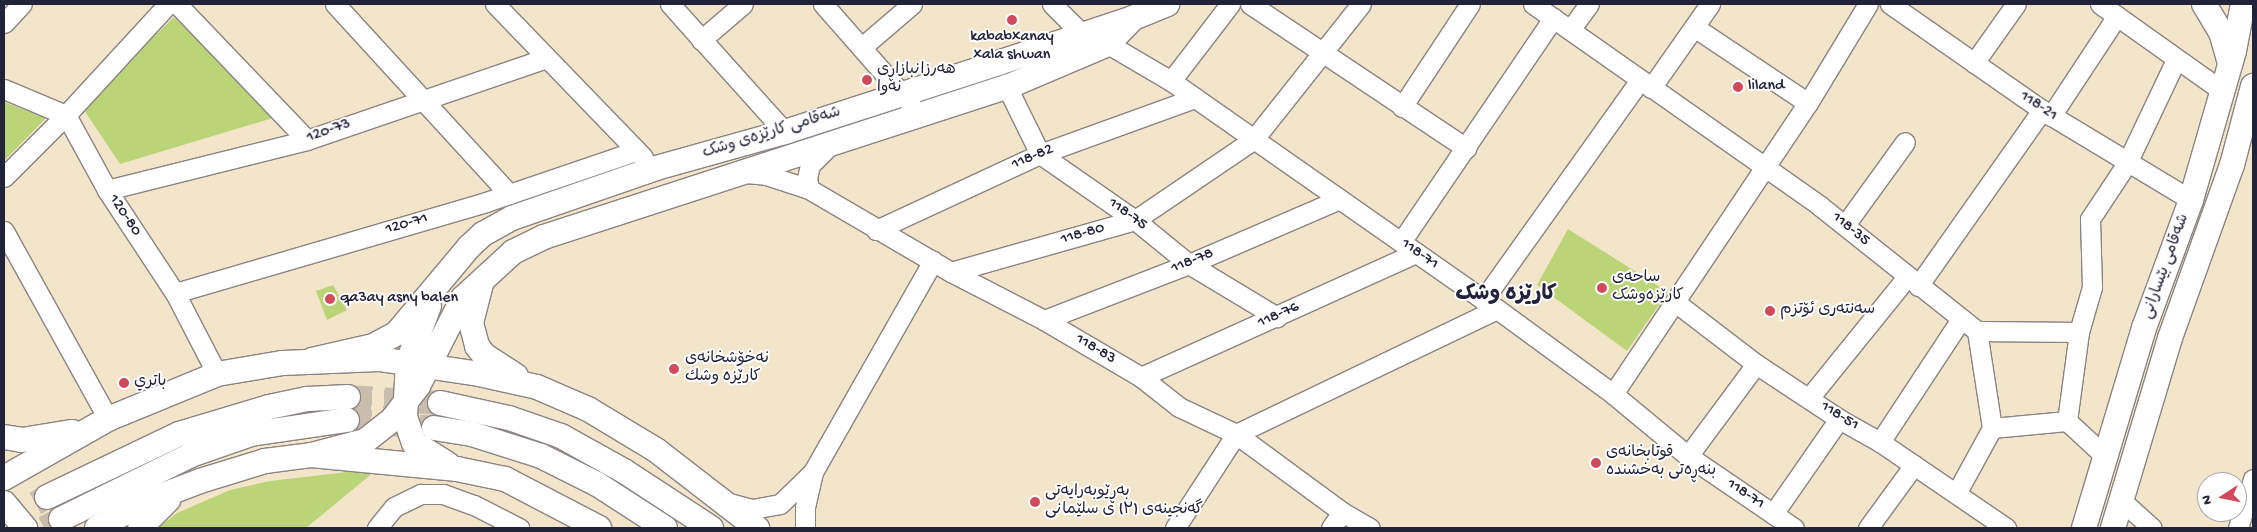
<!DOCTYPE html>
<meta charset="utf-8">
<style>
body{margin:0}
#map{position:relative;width:2257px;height:532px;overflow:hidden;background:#f3e5ca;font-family:"Gochi Hand","Playpen Sans Arabic",sans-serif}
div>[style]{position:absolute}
.green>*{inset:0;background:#bcd478}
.major-tunnel>*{height:24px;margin-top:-12px;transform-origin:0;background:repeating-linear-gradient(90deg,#c9bead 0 24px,transparent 0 36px)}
.roads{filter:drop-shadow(1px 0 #8a8482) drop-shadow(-1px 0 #8a8482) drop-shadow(0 1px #8a8482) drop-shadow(0 -1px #8a8482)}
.minor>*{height:19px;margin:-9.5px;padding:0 9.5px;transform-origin:9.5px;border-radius:9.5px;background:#fff}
.major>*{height:24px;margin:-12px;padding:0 12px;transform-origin:12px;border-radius:12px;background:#fff}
.dots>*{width:14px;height:14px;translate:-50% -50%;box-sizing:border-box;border:2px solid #fff;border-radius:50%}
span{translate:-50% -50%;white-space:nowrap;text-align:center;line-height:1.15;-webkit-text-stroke:4px #fff;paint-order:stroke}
.poi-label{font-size:16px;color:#22223b}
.left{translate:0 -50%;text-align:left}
.street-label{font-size:16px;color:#22223b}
.district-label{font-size:21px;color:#22223b;font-weight:700}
.frame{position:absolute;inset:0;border:5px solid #22223b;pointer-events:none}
.north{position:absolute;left:2197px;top:472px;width:50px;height:50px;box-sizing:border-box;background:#fff;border:1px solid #a7a7b1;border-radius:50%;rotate:259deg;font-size:14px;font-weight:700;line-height:20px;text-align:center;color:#22223b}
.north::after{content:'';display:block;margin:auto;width:18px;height:22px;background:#d1495b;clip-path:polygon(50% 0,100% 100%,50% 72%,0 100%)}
</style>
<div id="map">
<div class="green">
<i style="clip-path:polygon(174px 17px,276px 117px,120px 164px,82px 107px)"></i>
<i style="clip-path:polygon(4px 102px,46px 118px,4px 161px)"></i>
<i style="clip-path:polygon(1568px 229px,1668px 292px,1627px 351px,1537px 285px)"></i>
<i style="clip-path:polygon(333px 285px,347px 310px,327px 320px,316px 291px)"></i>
<i style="clip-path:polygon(356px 471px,374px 472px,306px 528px,158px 528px,177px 513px,230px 490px,270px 481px)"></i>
</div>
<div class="major-tunnel">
<i style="left:348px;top:397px;width:92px;rotate:3.7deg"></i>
<i style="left:347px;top:420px;width:87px;rotate:5.3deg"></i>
<i style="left:4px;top:521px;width:49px;rotate:-29.2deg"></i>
<i style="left:44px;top:528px;width:19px;rotate:-28deg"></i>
</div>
<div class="roads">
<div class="minor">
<i style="left:177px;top:4px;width:188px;rotate:46.3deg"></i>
<i style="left:335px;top:4px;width:258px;rotate:47.5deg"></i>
<i style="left:495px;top:4px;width:213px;rotate:46deg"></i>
<i style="left:670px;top:4px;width:172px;rotate:48.1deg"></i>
<i style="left:823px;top:4px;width:133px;rotate:48.7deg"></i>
<i style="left:1052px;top:4px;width:42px;rotate:45deg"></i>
<i style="left:1082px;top:34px;width:28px;rotate:21deg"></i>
<i style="left:1108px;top:44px;width:73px;rotate:30.4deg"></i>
<i style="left:1171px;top:81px;width:398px;rotate:35deg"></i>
<i style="left:1497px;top:309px;width:144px;rotate:36.2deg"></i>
<i style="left:1613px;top:394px;width:97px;rotate:39.6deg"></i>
<i style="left:1688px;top:456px;width:128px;rotate:34.2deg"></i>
<i style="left:1250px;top:4px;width:260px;rotate:33.7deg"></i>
<i style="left:1533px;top:4px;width:351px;rotate:35.1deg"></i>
<i style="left:1820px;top:206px;width:201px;rotate:38.5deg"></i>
<i style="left:1977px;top:331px;width:98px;rotate:81.2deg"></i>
<i style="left:1992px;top:428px;width:75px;rotate:-5.3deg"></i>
<i style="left:2067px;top:421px;width:53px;rotate:42.7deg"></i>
<i style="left:1890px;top:4px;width:185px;rotate:34.9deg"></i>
<i style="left:2042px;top:110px;width:174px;rotate:31.1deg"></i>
<i style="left:2100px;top:4px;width:148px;rotate:35.4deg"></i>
<i style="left:4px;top:23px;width:26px;rotate:-47deg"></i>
<i style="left:1694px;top:27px;width:137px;rotate:33.7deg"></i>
<i style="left:1570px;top:30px;width:32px;rotate:-54deg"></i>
<i style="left:701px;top:40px;width:55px;rotate:-40.6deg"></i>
<i style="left:862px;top:47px;width:66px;rotate:-40.7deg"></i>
<i style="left:1974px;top:63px;width:72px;rotate:-54.6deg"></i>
<i style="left:1171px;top:81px;width:97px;rotate:-52.5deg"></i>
<i style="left:1007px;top:87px;width:75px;rotate:63.8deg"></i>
<i style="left:1040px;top:154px;width:116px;rotate:34.8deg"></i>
<i style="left:1135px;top:220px;width:70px;rotate:39.2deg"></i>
<i style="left:1189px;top:264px;width:103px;rotate:31.1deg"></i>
<i style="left:1651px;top:88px;width:103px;rotate:-54.9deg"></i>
<i style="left:4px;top:89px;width:67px;rotate:22.8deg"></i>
<i style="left:66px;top:115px;width:85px;rotate:61.3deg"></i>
<i style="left:107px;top:190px;width:123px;rotate:56.6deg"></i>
<i style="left:175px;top:293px;width:91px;rotate:62.6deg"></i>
<i style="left:1402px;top:107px;width:123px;rotate:-56.6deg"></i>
<i style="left:2051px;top:116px;width:120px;rotate:-56.6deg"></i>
<i style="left:745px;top:173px;width:21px;rotate:5deg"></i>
<i style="left:766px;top:175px;width:45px;rotate:18deg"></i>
<i style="left:809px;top:189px;width:164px;rotate:30.3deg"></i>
<i style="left:951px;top:272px;width:105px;rotate:27.3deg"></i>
<i style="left:1044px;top:320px;width:113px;rotate:30.4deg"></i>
<i style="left:1141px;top:377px;width:48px;rotate:38.3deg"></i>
<i style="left:1179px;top:407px;width:63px;rotate:25.3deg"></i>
<i style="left:1236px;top:434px;width:132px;rotate:36.3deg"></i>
<i style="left:1342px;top:512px;width:32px;rotate:30deg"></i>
<i style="left:4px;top:177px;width:88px;rotate:-45deg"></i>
<i style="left:66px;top:115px;width:151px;rotate:-47.4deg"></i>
<i style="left:809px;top:189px;width:11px;rotate:-100deg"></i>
<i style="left:807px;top:178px;width:13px;rotate:-77deg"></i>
<i style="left:810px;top:165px;width:28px;rotate:-45deg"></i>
<i style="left:107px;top:190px;width:206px;rotate:-14deg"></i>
<i style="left:307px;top:140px;width:253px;rotate:-18.9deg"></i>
<i style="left:1845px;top:225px;width:102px;rotate:-54.1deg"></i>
<i style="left:876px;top:230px;width:181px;rotate:-24.9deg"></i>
<i style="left:1040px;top:154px;width:165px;rotate:-19.9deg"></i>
<i style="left:4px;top:231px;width:215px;rotate:61deg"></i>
<i style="left:1401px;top:242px;width:271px;rotate:-55.8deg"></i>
<i style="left:951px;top:272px;width:191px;rotate:-15.8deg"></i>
<i style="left:1135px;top:220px;width:144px;rotate:-34.2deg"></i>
<i style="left:1254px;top:139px;width:172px;rotate:-51.6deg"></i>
<i style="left:1918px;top:286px;width:215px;rotate:-54.8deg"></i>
<i style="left:175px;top:293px;width:324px;rotate:-16.3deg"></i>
<i style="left:486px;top:202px;width:158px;rotate:-18.8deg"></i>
<i style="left:1483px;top:300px;width:270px;rotate:-54.5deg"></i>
<i style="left:1675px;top:302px;width:102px;rotate:37.4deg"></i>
<i style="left:1756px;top:364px;width:100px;rotate:33.5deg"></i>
<i style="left:1839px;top:419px;width:47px;rotate:29.3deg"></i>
<i style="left:1880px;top:442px;width:153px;rotate:34.3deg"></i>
<i style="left:1044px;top:320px;width:155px;rotate:-21.1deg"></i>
<i style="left:1189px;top:264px;width:164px;rotate:-23.3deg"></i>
<i style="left:1977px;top:331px;width:102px;rotate:0.6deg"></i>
<i style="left:1141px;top:377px;width:302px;rotate:-24.3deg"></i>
<i style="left:1613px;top:394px;width:350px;rotate:-56.2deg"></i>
<i style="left:1808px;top:103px;width:116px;rotate:-58.8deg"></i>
<i style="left:1809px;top:398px;width:156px;rotate:-51deg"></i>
<i style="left:2067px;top:421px;width:90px;rotate:-82.3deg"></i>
<i style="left:2079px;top:332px;width:47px;rotate:-73.9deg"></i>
<i style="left:2092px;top:287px;width:68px;rotate:-91.7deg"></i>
<i style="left:2090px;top:219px;width:67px;rotate:-56.5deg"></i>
<i style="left:2127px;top:163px;width:114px;rotate:-64.6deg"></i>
<i style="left:1880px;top:442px;width:147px;rotate:-56.6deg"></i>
<i style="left:1688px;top:456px;width:114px;rotate:-53.5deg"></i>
<i style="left:1957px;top:492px;width:73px;rotate:-61.3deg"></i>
<i style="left:2122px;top:501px;width:40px;rotate:42deg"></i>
<i style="left:729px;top:503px;width:24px;rotate:15deg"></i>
<i style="left:752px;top:509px;width:28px;rotate:-10deg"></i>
<i style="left:780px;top:504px;width:46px;rotate:-44.1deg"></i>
<i style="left:813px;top:472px;width:243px;rotate:-60.4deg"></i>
<i style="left:1773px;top:514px;width:116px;rotate:-55.2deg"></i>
<i style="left:377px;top:528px;width:27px;rotate:-51deg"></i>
<i style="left:394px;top:507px;width:30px;rotate:-26deg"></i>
<i style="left:421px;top:494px;width:22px"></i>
<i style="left:443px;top:494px;width:33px;rotate:20deg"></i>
<i style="left:474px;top:505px;width:51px;rotate:27.1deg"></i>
<i style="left:805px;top:528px;width:21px;rotate:-90deg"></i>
<i style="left:805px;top:507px;width:35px;rotate:-77deg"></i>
<i style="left:1175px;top:528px;width:112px;rotate:-57deg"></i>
<i style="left:1236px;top:434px;width:289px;rotate:-25.6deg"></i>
<i style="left:1331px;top:528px;width:19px;rotate:-55deg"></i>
<i style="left:1868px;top:528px;width:78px;rotate:-53.9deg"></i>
<i style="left:2238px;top:528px;width:51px;rotate:-73deg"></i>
</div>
<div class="major">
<i style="left:2204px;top:4px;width:33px;rotate:59deg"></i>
<i style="left:2221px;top:32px;width:33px;rotate:74deg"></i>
<i style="left:481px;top:284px;width:40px;rotate:104.4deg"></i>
<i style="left:471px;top:323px;width:24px;rotate:75deg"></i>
<i style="left:477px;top:346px;width:11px;rotate:52deg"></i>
<i style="left:484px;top:355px;width:38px;rotate:33deg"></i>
<i style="left:429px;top:306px;width:60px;rotate:110.6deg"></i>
<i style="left:408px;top:362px;width:55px;rotate:93.1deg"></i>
<i style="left:405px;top:417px;width:28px;rotate:71deg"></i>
<i style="left:414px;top:443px;width:40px;rotate:32deg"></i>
<i style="left:312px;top:360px;width:63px;rotate:-12.9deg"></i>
<i style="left:373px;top:346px;width:27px;rotate:-28deg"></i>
<i style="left:397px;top:333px;width:112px;rotate:-50.1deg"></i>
<i style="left:469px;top:247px;width:19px;rotate:-43deg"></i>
<i style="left:483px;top:234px;width:33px;rotate:-29deg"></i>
<i style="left:512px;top:218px;width:152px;rotate:-19.1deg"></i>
<i style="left:656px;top:168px;width:134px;rotate:-15.6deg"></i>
<i style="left:785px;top:132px;width:224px;rotate:-17.9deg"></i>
<i style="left:998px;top:63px;width:142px;rotate:-18.4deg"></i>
<i style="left:1133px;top:18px;width:37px;rotate:-22deg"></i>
<i style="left:440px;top:403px;width:71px;rotate:12.3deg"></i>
<i style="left:509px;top:418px;width:55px;rotate:19.1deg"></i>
<i style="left:561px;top:436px;width:72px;rotate:29.1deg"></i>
<i style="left:624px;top:471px;width:104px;rotate:33.2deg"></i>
<i style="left:434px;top:428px;width:38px;rotate:9deg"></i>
<i style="left:472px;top:434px;width:72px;rotate:17.7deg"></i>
<i style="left:541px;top:456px;width:63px;rotate:26.6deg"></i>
<i style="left:597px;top:484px;width:81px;rotate:32.9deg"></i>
<i style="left:4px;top:437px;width:18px;rotate:9deg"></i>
<i style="left:22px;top:440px;width:51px;rotate:-9.1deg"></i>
<i style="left:311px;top:455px;width:56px;rotate:-14.5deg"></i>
<i style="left:365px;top:441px;width:34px;rotate:-38deg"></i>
<i style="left:392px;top:420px;width:43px;rotate:-52.6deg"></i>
<i style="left:418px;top:386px;width:99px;rotate:-62.9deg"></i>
<i style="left:463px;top:298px;width:68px;rotate:-42.6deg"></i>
<i style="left:513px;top:252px;width:34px;rotate:-26deg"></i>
<i style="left:544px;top:237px;width:487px;rotate:-18deg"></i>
<i style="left:1007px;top:87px;width:110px;rotate:-23.1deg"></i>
<i style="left:1108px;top:44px;width:36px;rotate:-46deg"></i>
<i style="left:4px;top:478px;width:120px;rotate:-29.6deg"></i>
<i style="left:108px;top:419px;width:118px;rotate:-22.4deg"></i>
<i style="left:217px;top:374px;width:67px;rotate:-9.5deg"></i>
<i style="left:283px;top:363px;width:96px;rotate:-2.4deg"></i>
<i style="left:379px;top:359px;width:101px;rotate:8.5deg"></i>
<i style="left:479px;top:374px;width:59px;rotate:12.6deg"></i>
<i style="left:537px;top:387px;width:56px;rotate:23.3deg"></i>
<i style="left:588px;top:409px;width:79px;rotate:31.1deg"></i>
<i style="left:656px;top:450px;width:128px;rotate:37.7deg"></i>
<i style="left:47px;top:497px;width:146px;rotate:-25.5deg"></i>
<i style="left:179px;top:434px;width:94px;rotate:-16.7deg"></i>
<i style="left:269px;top:407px;width:40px;rotate:-12deg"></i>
<i style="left:308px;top:399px;width:40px;rotate:-2.9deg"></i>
<i style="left:4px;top:503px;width:33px;rotate:50deg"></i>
<i style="left:61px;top:519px;width:145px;rotate:-26.2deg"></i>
<i style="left:191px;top:455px;width:64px;rotate:-19.3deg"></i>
<i style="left:251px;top:434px;width:97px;rotate:-8.3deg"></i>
<i style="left:97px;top:528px;width:55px;rotate:-28.4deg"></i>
<i style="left:145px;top:502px;width:59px;rotate:-20.9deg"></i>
<i style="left:200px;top:481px;width:68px;rotate:-17.1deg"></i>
<i style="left:265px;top:461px;width:46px;rotate:-7.4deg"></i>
<i style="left:311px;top:455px;width:147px;rotate:5.5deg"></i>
<i style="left:457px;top:469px;width:49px;rotate:11.8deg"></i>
<i style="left:505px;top:479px;width:106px;rotate:27.5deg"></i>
<i style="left:140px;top:528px;width:40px;rotate:-45deg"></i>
<i style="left:2084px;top:528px;width:209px;rotate:-73.3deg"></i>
<i style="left:2144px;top:328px;width:136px;rotate:-69.8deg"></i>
<i style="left:2191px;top:200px;width:155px;rotate:-73.9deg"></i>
<i style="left:2234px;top:51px;width:48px;rotate:-79.2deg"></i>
<i style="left:2113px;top:528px;width:198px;rotate:-73.3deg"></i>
<i style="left:2170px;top:338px;width:184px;rotate:-70.3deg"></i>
<i style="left:2232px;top:165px;width:82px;rotate:-75.1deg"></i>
</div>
</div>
<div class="dots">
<i style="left:1012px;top:20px;background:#d1495b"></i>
<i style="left:867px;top:80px;background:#d1495b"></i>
<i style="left:1738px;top:87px;background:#d1495b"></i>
<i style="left:1602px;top:288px;background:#d1495b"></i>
<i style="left:330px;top:299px;background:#d1495b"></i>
<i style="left:1770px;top:311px;background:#d1495b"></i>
<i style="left:674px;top:369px;background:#d1495b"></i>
<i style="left:124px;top:383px;background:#d1495b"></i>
<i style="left:1596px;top:463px;background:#d1495b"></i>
<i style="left:1035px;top:502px;background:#d1495b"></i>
</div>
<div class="poi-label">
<span style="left:1012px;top:47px">kababxanay<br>xala shwan</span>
<span class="left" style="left:877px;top:80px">هەرزانبازاڕی<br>نەوا</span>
<span class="left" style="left:1748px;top:87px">liland</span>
<span class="left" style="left:1612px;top:288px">ساحه‌ی<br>کارێزه‌وشک</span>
<span class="left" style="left:340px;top:299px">qa3ay asny balen</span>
<span class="left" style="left:1780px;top:311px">سەنتەری ئۆتزم</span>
<span class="left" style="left:685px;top:369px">نەخۆشخانەی<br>کارێزە وشك</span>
<span class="left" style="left:134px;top:383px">باتري</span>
<span class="left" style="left:1606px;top:463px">قوتابخانەی<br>بنەڕەتی بەخشندە</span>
<span class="left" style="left:1045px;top:502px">بەڕێوبەرایەتی<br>گەنجینەی (۲) ی سلێمانی</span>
</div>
<div class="street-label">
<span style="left:2038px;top:107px;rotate:34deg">118-21</span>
<span style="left:329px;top:132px;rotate:-19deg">120-73</span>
<span style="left:772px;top:134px;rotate:-17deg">شەقامی کارێزەی وشک</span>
<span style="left:1033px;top:158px;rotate:-23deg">118-82</span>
<span style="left:1127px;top:215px;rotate:36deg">118-75</span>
<span style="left:124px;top:216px;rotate:56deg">120-80</span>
<span style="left:407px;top:225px;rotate:-16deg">120-71</span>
<span style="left:1850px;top:230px;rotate:39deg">118-35</span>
<span style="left:1083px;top:235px;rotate:-16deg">118-80</span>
<span style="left:1419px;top:255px;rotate:35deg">118-71</span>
<span style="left:1193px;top:262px;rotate:-22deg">118-78</span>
<span style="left:2167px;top:267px;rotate:-70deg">شەقامی بێسارانی</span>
<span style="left:1279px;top:316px;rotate:-24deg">118-76</span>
<span style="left:1095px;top:350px;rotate:31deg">118-83</span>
<span style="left:1839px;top:417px;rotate:32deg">118-51</span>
<span style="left:1745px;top:495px;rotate:34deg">118-71</span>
</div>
<div class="district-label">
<span style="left:1506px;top:296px">کارێزە وشک</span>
</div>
<div class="frame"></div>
<div class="north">N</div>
</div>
